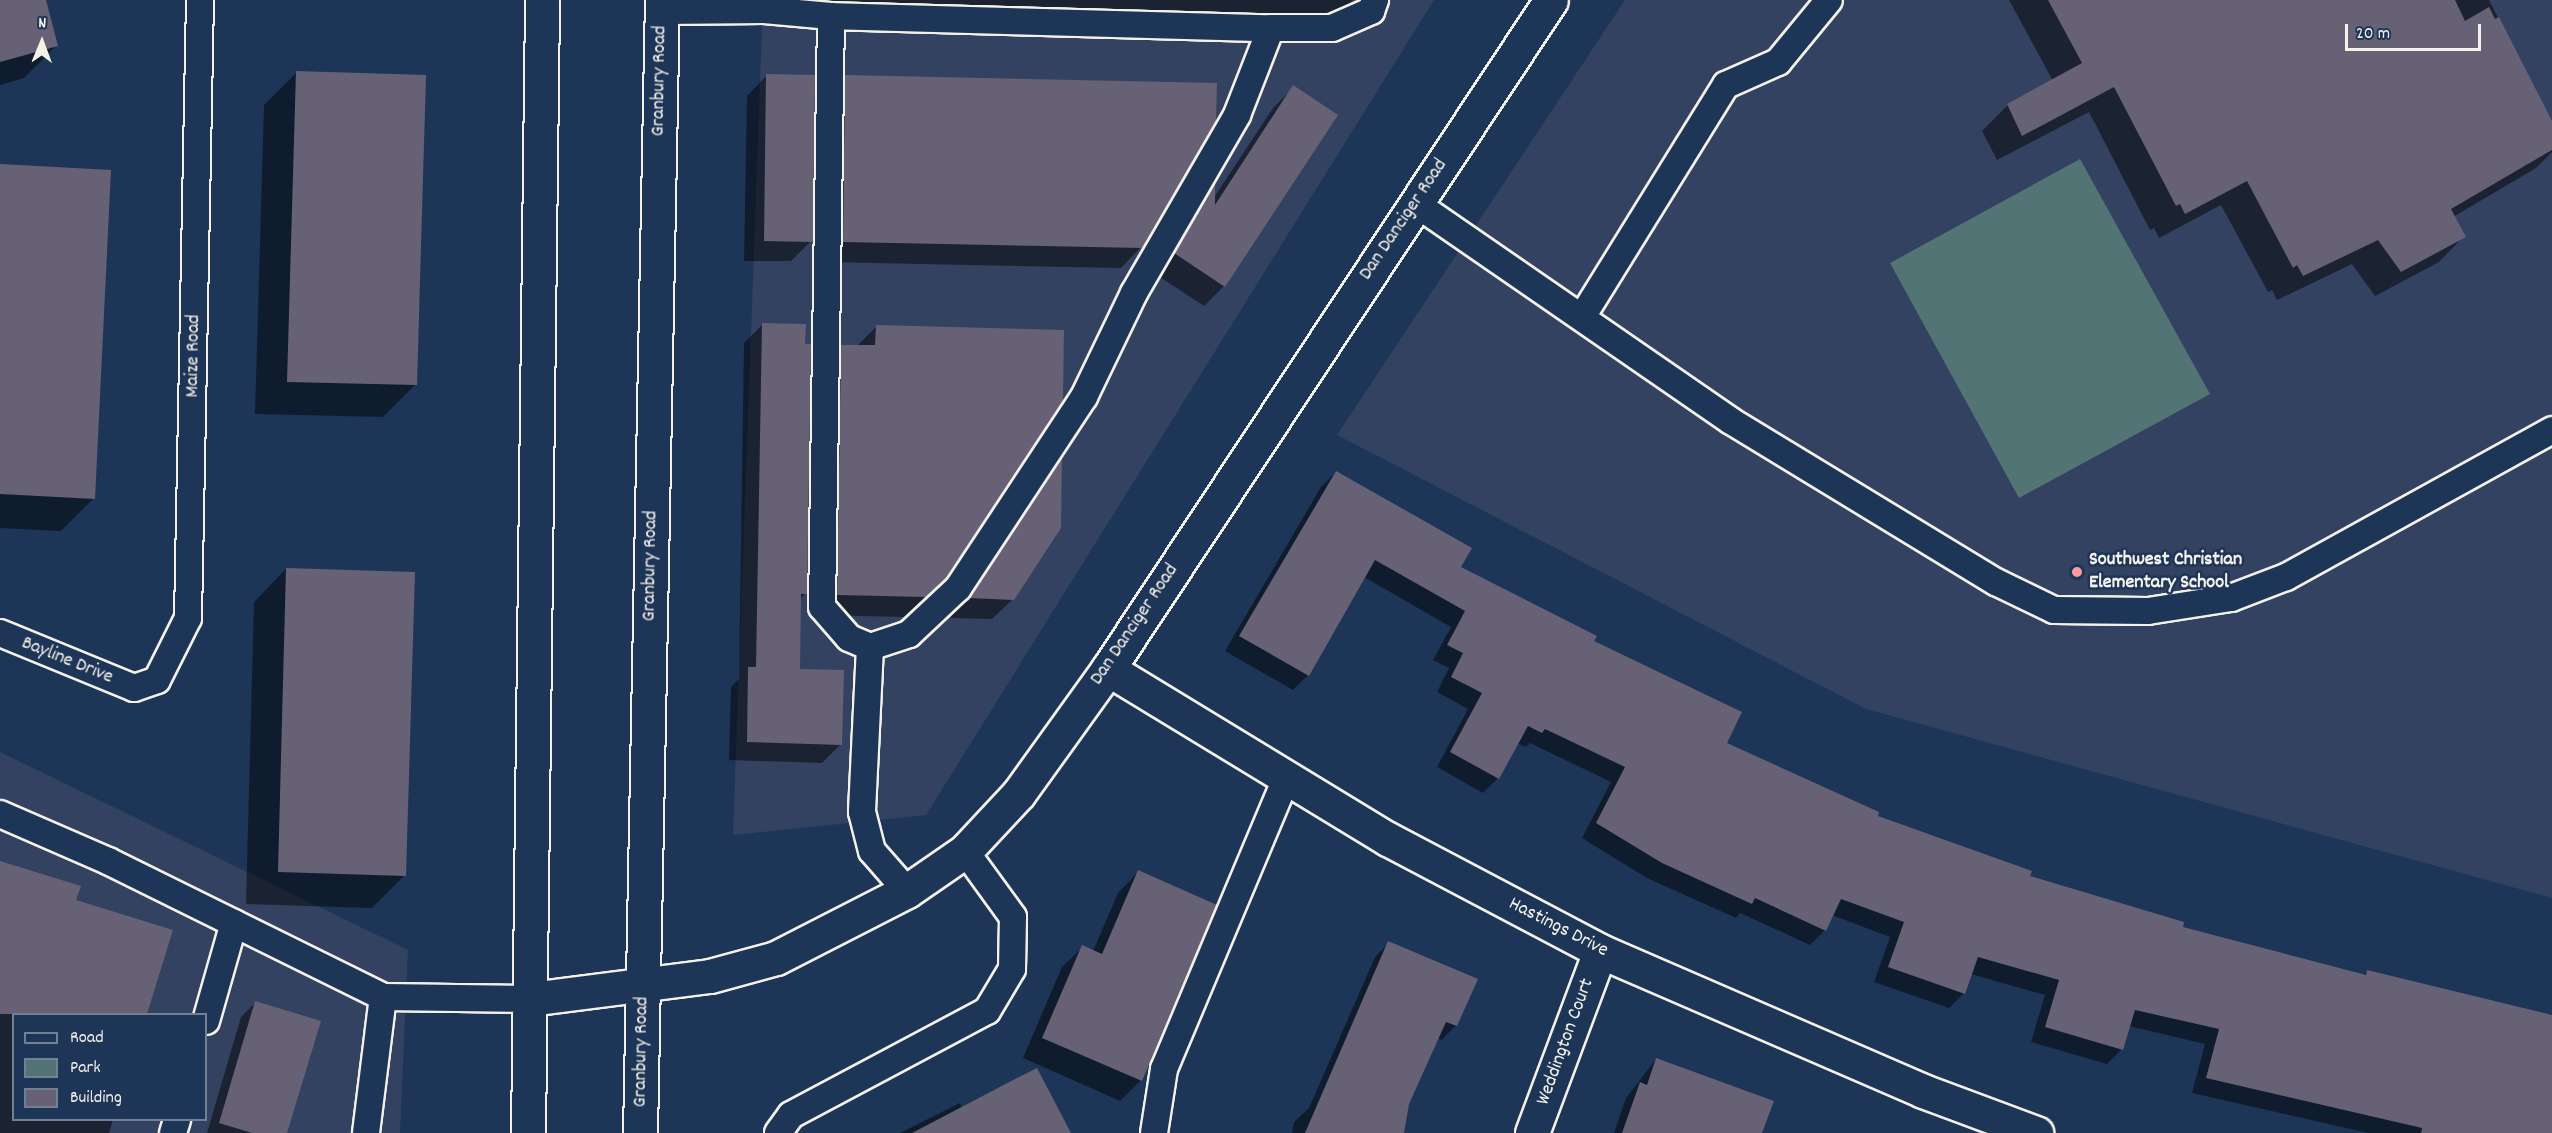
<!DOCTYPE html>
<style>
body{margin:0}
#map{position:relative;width:2552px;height:1133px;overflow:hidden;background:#1d3557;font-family:Dekko,sans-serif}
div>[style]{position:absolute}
.built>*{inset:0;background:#334260}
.green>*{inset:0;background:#537474}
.shadow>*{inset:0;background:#0007}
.building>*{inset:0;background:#666175}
.roads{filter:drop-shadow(2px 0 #f4f1e8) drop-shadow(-2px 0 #f4f1e8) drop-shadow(0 2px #f4f1e8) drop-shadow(0 -2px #f4f1e8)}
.lane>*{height:26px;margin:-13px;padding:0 13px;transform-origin:13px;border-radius:13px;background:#1d3557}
.street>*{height:33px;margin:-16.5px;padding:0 16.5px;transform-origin:16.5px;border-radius:16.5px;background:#1d3557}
.secondary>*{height:33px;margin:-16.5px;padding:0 16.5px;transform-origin:16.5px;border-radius:16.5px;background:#1d3557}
.dots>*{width:16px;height:16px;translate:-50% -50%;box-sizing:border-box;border:3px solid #1d3557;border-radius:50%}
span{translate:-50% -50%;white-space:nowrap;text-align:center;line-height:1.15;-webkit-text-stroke:5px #1d3557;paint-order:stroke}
.street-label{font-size:20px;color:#f4f1e8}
.poi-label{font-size:20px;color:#f4f1e8;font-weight:700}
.left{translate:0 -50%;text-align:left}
.legend{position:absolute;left:12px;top:1013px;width:195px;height:108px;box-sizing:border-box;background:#1d3557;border:2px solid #738091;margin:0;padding:8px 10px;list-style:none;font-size:18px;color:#f4f1e8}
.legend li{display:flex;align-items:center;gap:12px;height:30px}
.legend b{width:30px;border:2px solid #738091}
.north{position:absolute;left:12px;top:12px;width:60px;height:60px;-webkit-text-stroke:4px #1d3557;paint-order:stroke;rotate:1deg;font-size:16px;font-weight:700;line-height:24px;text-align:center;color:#f4f1e8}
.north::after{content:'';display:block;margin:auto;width:21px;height:27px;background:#f4f1e8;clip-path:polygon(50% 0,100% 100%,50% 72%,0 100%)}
.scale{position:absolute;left:2345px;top:24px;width:136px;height:27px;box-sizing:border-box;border:3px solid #f4f1e8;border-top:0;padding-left:8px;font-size:18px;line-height:21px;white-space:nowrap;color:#f4f1e8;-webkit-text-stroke:4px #1d3557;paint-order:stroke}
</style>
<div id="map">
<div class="built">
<i style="clip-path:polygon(763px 0,1434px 0,926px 815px,733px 835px)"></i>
<i style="clip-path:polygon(1625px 0,2552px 0,2552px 898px,1866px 709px,1337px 435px)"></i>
<i style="clip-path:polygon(evenodd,0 752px,408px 950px,400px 1133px,0 1133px,0 752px,14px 1014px,206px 1014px,206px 1120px,14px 1120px,14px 1014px)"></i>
</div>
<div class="green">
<i style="clip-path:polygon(2080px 159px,2210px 394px,2019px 498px,1890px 263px)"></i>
</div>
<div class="shadow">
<i style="clip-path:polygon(0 0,44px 0,57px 45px,24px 78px,0 85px)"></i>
<i style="clip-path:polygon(805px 0,1353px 0,1332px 22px,804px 13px)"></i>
<i style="clip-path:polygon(2009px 0,2489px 0,2552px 124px,2552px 152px,2536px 168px,2453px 217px,2464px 236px,2439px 262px,2375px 296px,2352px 264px,2277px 300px,2272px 290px,2268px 292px,2221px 205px,2159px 238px,2154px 228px,2150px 230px,2089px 112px,1997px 160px,1982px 131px,2007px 106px,2053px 81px)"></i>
<i style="clip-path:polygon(296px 73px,416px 384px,383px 417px,255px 414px,264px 105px)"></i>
<i style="clip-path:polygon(767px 75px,811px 241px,791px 261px,744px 261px,747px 96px)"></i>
<i style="clip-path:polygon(846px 77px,1141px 247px,1121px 268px,823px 262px,825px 97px)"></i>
<i style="clip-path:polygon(1294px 87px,1224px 286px,1204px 306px,1155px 274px,1195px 205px,1214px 187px,1213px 199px,1273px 108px)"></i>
<i style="clip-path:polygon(0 166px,94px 498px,61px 531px,0 528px)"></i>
<i style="clip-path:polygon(762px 325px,806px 593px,800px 599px,799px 670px,840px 745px,822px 763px,729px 760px,731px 687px,739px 679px,744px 343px)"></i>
<i style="clip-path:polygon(876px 327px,945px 577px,904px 617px,817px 615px,821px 367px,842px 346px,856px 347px)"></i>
<i style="clip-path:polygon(1060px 461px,1013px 599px,992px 619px,950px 618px,1042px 480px)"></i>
<i style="clip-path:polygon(1336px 472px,1459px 568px,1592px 642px,1725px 744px,1876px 817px,2028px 877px,2181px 928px,2363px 976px,2367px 972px,2552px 1015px,2552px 1133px,2368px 1133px,2192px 1093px,2205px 1044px,2129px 1026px,2122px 1049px,2107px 1064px,2031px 1042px,2045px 995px,1971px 974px,1964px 993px,1949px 1008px,1874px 982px,1890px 937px,1832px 915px,1825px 930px,1810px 945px,1740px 913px,1736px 918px,1647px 878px,1582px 838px,1611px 782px,1530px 743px,1526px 747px,1517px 743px,1498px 778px,1483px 793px,1437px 767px,1468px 709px,1437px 692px,1449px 668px,1433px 660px,1451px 627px,1364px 577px,1308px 675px,1293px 690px,1225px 651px,1321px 487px)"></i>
<i style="clip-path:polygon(286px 569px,405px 875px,372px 908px,246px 904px,254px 602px)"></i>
<i style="clip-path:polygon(0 863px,74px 901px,171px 931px,145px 1014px,14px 1014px,14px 1120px,113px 1120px,109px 1133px,0 1133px)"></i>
<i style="clip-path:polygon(1138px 872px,1141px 1080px,1120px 1101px,1023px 1058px,1062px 967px,1083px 947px,1093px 951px,1118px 893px)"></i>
<i style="clip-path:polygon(1389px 943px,1456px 1025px,1442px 1040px,1437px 1038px,1408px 1103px,1402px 1133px,1292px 1133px,1294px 1122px,1309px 1108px,1375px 957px)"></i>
<i style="clip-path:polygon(256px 1002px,286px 1133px,207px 1133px,241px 1017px)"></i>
<i style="clip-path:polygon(1656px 1059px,1760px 1133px,1614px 1133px,1626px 1098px)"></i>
<i style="clip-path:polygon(960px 1103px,962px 1108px,1069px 1133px,900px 1133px)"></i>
</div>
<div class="building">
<i style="clip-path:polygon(0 0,46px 0,58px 46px,0 62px)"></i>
<i style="clip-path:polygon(2048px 0,2455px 0,2465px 21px,2489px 7px,2495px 19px,2499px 17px,2552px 121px,2552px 150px,2451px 209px,2466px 237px,2401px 272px,2378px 240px,2303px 276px,2297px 265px,2293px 268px,2247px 181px,2185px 214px,2180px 204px,2176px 206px,2114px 87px,2022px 136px,2007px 104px,2082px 63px)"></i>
<i style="clip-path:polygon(296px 71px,426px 75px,417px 385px,287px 382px)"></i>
<i style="clip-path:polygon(766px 74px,815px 75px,813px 242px,764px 241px)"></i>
<i style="clip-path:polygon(845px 75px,1217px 83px,1216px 121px,1143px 248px,843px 242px)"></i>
<i style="clip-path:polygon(1293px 85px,1338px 115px,1225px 287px,1174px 253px,1215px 183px,1215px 205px)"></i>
<i style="clip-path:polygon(0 164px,111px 170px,95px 499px,0 494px)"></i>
<i style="clip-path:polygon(762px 323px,806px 324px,805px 344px,811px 344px,807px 594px,801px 594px,800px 669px,844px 670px,842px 745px,747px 742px,748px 667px,756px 667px)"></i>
<i style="clip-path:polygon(876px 325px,1064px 330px,1063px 402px,946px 578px,926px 597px,837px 595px,841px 345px,875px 345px)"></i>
<i style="clip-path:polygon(1062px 458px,1061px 528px,1014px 600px,969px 598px)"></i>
<i style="clip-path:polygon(1336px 471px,1472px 548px,1461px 567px,1597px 636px,1594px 641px,1742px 712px,1727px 743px,1879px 812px,1878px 816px,2032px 871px,2030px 876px,2184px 922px,2183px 927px,2366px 975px,2367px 970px,2552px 1015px,2552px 1133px,2421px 1133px,2422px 1128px,2206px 1078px,2219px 1029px,2135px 1010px,2123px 1050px,2045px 1027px,2059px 980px,1978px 957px,1965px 994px,1888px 967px,1904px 922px,1841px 899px,1826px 931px,1755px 898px,1752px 904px,1662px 863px,1596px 823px,1625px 767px,1545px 729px,1542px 733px,1528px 726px,1499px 779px,1450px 752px,1482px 693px,1451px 677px,1463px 653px,1447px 645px,1465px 611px,1375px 560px,1309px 676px,1239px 636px)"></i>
<i style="clip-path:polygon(286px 568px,415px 572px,406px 876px,278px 872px)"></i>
<i style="clip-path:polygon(0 861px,81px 886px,76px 900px,173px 930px,147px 1014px,0 1014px)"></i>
<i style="clip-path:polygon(1138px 870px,1217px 905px,1142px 1081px,1042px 1038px,1082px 945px,1102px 954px)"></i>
<i style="clip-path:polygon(1388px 941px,1478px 979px,1457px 1026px,1446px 1022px,1409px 1104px,1404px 1133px,1305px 1133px)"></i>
<i style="clip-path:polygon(255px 1001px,321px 1021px,287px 1133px,252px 1133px,219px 1123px)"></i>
<i style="clip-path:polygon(1656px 1058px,1774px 1101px,1762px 1133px,1622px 1133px,1640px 1082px,1647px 1085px)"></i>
<i style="clip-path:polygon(1037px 1068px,1071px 1133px,912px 1133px,1015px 1079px)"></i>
</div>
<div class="roads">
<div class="lane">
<i style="left:662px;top:11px;width:102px;rotate:-0.6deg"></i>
<i style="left:764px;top:10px;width:67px;rotate:5.1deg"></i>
<i style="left:831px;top:16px;width:591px;rotate:90.87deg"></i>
<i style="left:822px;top:607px;width:41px;rotate:48.9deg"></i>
<i style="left:849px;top:638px;width:23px;rotate:23deg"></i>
<i style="left:870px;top:647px;width:41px;rotate:-18.4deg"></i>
<i style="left:909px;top:634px;width:67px;rotate:-43.2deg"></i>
<i style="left:958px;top:588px;width:229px;rotate:-56.6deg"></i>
<i style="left:1084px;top:397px;width:115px;rotate:-64.3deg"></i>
<i style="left:1134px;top:293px;width:206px;rotate:-59.9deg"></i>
<i style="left:1237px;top:115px;width:93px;rotate:-68.7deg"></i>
<i style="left:1271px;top:28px;width:61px"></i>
<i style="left:1332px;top:28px;width:43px;rotate:-23.6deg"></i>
<i style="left:1371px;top:11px;width:12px;rotate:-70deg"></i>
<i style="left:831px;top:16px;width:440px;rotate:1.6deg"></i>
<i style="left:1415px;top:203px;width:384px;rotate:34.6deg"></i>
<i style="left:1731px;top:421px;width:310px;rotate:31.3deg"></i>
<i style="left:1996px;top:582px;width:64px;rotate:25.8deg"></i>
<i style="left:2054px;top:610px;width:94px;rotate:0.6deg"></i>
<i style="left:2148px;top:611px;width:84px;rotate:-8.9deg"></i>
<i style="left:2231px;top:598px;width:59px;rotate:-20.9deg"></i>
<i style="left:2286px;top:577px;width:304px;rotate:-28.9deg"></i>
<i style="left:1582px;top:317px;width:273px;rotate:-58.2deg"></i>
<i style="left:1726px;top:85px;width:57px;rotate:-23.9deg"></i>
<i style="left:1778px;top:62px;width:80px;rotate:-50.6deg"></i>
<i style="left:0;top:633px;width:145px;rotate:22.3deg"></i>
<i style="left:134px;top:688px;width:24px;rotate:-19deg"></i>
<i style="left:157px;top:680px;width:69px;rotate:-63.4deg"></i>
<i style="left:188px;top:618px;width:618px;rotate:-88.89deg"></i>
<i style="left:870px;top:647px;width:165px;rotate:92.8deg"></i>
<i style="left:862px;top:812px;width:40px;rotate:75.6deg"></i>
<i style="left:872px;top:851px;width:53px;rotate:48.8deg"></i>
<i style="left:0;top:814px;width:118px;rotate:23.5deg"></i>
<i style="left:108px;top:861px;width:307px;rotate:26.3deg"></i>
<i style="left:383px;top:997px;width:147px;rotate:0.8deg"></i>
<i style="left:206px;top:1021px;width:102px;rotate:-74.1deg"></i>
<i style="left:173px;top:1133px;width:14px;rotate:-73deg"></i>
<i style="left:366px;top:1133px;width:137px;rotate:-82.9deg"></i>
<i style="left:778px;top:1133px;width:22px;rotate:-54deg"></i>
<i style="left:791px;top:1115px;width:222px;rotate:-28deg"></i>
<i style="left:987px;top:1011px;width:49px;rotate:-59.2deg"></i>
<i style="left:1012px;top:969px;width:52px;rotate:-88.9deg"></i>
<i style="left:1013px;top:917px;width:82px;rotate:-126deg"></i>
<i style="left:1154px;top:1133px;width:65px;rotate:-81.1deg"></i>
<i style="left:1164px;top:1069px;width:315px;rotate:-67.2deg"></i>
</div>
<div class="street">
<i style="left:1108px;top:669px;width:328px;rotate:31.3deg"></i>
<i style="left:1388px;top:839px;width:240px;rotate:27.8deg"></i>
<i style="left:1600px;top:951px;width:352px;rotate:23.4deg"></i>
<i style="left:1923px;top:1091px;width:121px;rotate:20.4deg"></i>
<i style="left:530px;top:999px;width:181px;rotate:-7.3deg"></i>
<i style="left:710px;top:976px;width:68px;rotate:-15.3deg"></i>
<i style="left:776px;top:958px;width:147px;rotate:-27.1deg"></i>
<i style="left:907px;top:891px;width:70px;rotate:-34.6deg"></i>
<i style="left:965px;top:851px;width:79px;rotate:-47deg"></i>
<i style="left:1019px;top:793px;width:153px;rotate:-54.3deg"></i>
<i style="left:1108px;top:669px;width:802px;rotate:-56.49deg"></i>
<i style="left:1532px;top:1133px;width:194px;rotate:-69.5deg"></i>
</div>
<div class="secondary">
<i style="left:528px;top:1133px;width:1133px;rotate:-89.29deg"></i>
<i style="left:640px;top:1133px;width:1133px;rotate:-88.89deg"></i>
</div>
</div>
<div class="dots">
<i style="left:2077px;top:572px;background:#ff9aa2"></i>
</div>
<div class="street-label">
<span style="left:660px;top:81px;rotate:-89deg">Granbury Road</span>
<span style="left:1404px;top:220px;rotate:-56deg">Dan Danciger Road</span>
<span style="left:194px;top:356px;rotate:-89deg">Maize Road</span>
<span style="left:651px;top:566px;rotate:-89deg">Granbury Road</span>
<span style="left:1135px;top:625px;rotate:-56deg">Dan Danciger Road</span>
<span style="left:67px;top:661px;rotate:22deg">Bayline Drive</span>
<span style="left:1558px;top:928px;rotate:27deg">Hastings Drive</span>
<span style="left:1566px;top:1042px;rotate:-70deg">Weddington Court</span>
<span style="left:642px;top:1052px;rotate:-89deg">Granbury Road</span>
</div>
<div class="poi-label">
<span class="left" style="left:2089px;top:572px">Southwest Christian<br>Elementary School</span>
</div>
<ul class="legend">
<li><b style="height:8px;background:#1d3557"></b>Road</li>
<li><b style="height:16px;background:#537474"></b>Park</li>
<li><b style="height:16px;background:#666175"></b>Building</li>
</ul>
<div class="north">N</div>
<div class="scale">20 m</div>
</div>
